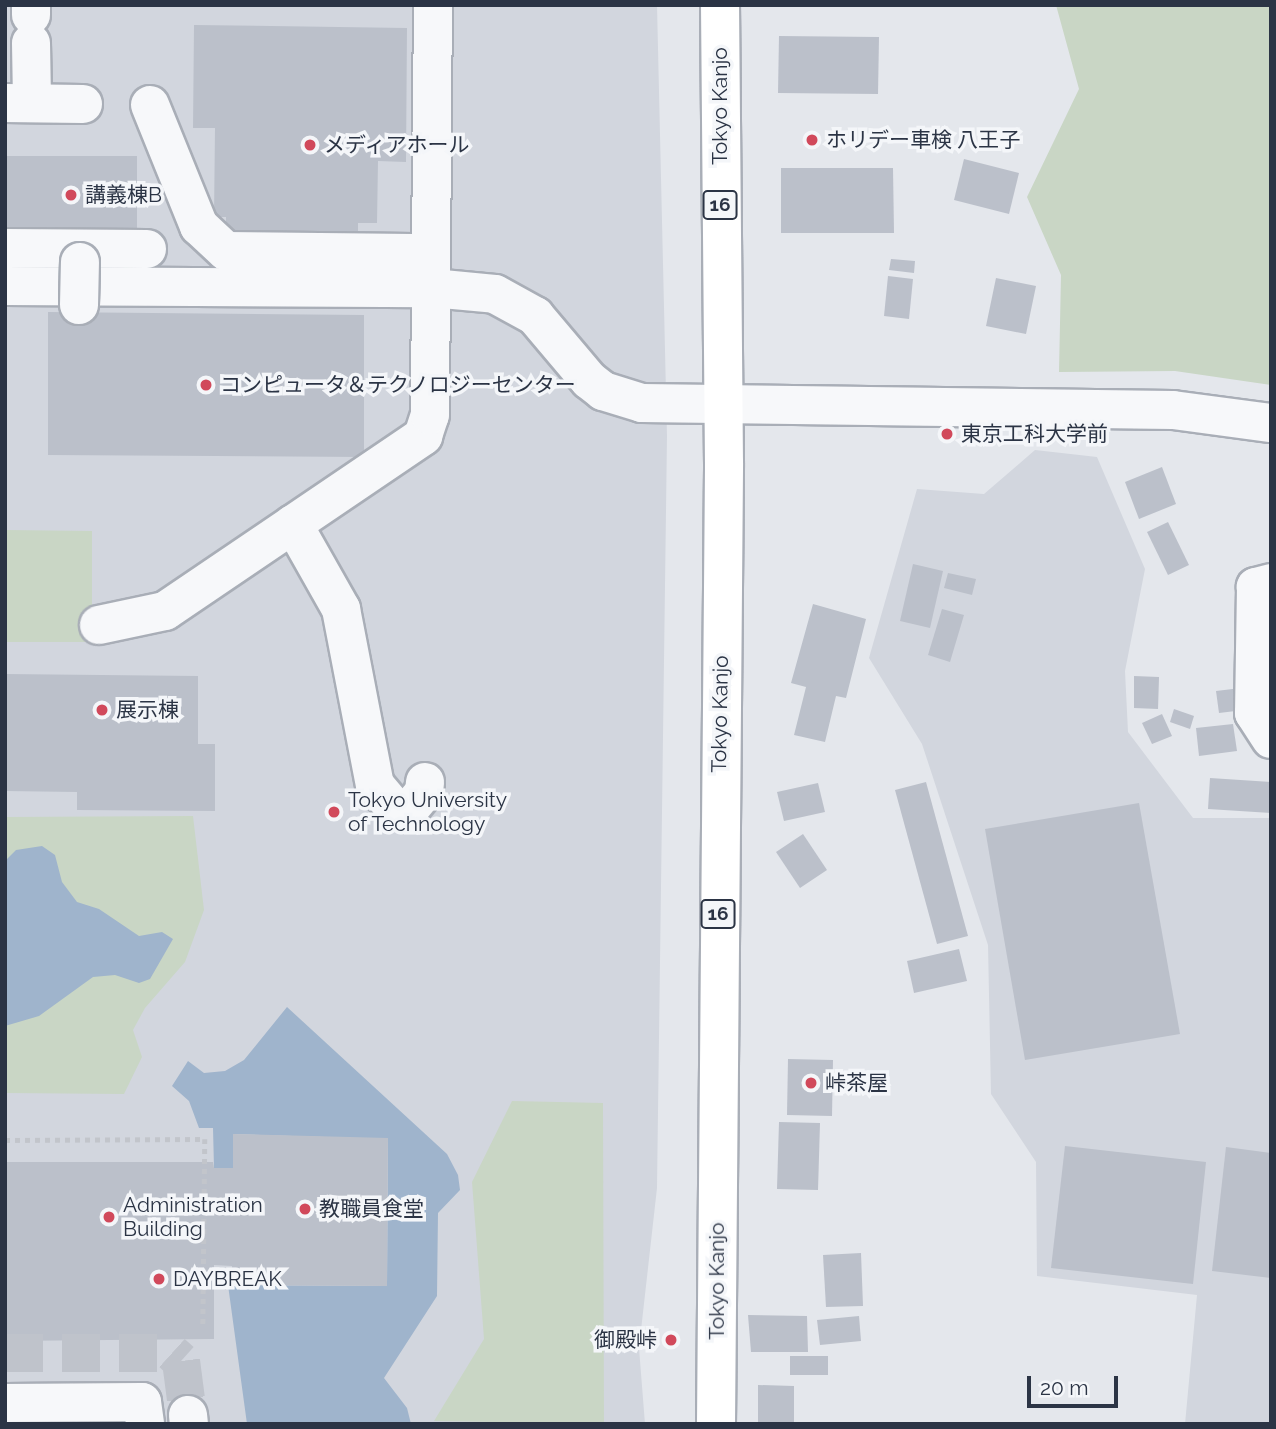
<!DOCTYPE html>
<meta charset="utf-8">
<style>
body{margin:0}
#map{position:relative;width:1276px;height:1429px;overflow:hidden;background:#e4e7ec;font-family:Raleway,"Noto Sans JP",sans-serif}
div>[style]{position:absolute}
.built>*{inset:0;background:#d2d6de}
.green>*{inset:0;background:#c9d6c5}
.water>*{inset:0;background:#9fb4cc}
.building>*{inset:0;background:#bbc0ca}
.minor-tunnel>*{height:38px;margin-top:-19px;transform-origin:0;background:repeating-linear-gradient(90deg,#bfc3cb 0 38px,transparent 0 57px)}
.path>*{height:4.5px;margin-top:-2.25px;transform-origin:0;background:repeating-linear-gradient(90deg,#c2c5cb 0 5px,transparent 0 10px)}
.roads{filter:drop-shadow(2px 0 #a9aeb7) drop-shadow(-2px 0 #a9aeb7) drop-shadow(0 2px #a9aeb7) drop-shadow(0 -2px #a9aeb7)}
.minor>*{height:38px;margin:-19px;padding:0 19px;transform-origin:19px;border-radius:19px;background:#f7f8fa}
.highway>*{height:38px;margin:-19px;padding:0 19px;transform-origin:19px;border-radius:19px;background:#fff}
.bridges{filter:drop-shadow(2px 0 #a9aeb7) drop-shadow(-2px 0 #a9aeb7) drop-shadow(0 2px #a9aeb7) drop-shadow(0 -2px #a9aeb7)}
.minor-bridge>*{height:38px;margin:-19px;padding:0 19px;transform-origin:19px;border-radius:19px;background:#f7f8fa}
.dots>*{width:19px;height:19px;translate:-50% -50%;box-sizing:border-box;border:4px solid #f4f6f9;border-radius:50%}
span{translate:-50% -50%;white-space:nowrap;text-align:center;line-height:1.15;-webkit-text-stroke:7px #f4f6f9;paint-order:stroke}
.shield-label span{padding:2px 5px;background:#f4f6f9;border:2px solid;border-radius:5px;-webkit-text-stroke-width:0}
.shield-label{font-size:19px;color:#2b3445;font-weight:700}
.street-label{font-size:21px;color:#2b3445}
.poi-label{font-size:21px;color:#2b3445}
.left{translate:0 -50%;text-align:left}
.right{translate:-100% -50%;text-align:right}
.frame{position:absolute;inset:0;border:7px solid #2b3445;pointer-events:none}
.scale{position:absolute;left:1027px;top:1376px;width:91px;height:32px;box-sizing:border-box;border:4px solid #2b3445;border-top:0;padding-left:9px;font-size:21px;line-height:24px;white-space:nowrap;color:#2b3445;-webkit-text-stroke:5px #f4f6f9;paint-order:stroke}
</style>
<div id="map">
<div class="built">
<i style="clip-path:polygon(5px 5px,657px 5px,667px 436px,657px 1188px,639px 1348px,645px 1424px,5px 1424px)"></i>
<i style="clip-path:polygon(1035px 450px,1097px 457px,1145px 569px,1125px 671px,1128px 732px,1193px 818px,1271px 818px,1271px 1424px,1185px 1424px,1197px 1295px,1037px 1276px,1036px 1162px,991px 1094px,988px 945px,922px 744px,869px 658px,917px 489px,984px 494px)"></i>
</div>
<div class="green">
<i style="clip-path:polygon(1056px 5px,1271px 5px,1271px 385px,1175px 371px,1059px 372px,1061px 275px,1027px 197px,1079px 89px)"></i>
<i style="clip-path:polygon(5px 530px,92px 531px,92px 642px,5px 642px)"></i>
<i style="clip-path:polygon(193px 816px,204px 910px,185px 962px,145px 1008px,133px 1030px,142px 1057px,124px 1094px,5px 1093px,5px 817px)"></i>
<i style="clip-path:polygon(512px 1101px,603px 1103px,604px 1424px,434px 1421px,484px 1339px,472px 1182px)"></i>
</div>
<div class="water">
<i style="clip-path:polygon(42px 846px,55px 855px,62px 882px,77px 902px,99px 909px,139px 936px,162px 932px,173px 939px,150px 979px,139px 983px,115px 975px,93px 977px,39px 1016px,5px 1026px,5px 861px,16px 850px)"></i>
<i style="clip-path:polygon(287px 1007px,447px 1154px,458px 1175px,460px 1190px,438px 1213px,437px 1296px,384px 1378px,407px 1408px,411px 1424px,247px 1424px,228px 1285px,387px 1286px,388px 1139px,233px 1134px,233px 1168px,214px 1168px,213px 1128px,199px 1128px,189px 1101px,172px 1086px,188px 1061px,204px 1073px,225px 1071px,244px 1060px)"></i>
</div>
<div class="building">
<i style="clip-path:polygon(194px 25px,407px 28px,406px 162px,378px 161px,377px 223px,358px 223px,358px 233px,226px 231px,226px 217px,214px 217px,215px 128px,193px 128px)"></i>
<i style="clip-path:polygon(779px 36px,879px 37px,878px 94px,778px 93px)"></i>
<i style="clip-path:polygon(5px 156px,137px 156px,137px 233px,5px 233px)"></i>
<i style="clip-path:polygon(964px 159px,1019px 173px,1009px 214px,954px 200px)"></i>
<i style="clip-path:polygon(781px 168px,893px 168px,894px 233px,781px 233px)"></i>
<i style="clip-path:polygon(891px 259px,915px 261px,914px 273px,889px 270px)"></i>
<i style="clip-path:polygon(888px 276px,913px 279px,909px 319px,884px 316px)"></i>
<i style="clip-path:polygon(996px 278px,1036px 286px,1026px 334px,986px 326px)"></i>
<i style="clip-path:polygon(48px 312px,364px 315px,364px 457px,48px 455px)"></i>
<i style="clip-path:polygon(1162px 467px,1176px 504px,1139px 519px,1125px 482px)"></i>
<i style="clip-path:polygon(1168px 522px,1189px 565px,1168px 575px,1147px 532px)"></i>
<i style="clip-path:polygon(913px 564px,943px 571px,930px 628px,900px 621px)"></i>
<i style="clip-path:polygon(948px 573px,976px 579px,972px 595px,944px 588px)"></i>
<i style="clip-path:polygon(813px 604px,866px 619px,846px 698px,836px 696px,825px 742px,794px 735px,806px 687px,791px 683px)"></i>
<i style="clip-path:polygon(942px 609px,964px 615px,950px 662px,928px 655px)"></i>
<i style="clip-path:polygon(5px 674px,198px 676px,198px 744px,215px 744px,215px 811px,77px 810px,77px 792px,5px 791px)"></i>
<i style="clip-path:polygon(1134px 676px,1159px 677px,1158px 709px,1134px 708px)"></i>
<i style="clip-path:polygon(1241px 688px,1244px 710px,1219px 713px,1216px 691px)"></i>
<i style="clip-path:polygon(1174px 709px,1194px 716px,1190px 729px,1170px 722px)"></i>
<i style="clip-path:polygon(1162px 714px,1172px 736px,1152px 744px,1142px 723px)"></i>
<i style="clip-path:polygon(1233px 724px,1237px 751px,1199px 756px,1196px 728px)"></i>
<i style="clip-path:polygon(1210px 778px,1271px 782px,1271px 813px,1208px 809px)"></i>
<i style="clip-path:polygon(926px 782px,968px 936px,937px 944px,895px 790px)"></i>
<i style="clip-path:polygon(818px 783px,825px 812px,784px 821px,777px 792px)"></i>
<i style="clip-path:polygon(1139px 803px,1180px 1034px,1025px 1060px,985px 829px)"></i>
<i style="clip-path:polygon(803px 834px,827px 870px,800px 888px,776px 852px)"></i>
<i style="clip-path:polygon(959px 949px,967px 981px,914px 993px,907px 961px)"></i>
<i style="clip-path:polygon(788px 1059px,833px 1060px,832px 1116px,787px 1115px)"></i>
<i style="clip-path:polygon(779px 1122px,820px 1123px,818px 1190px,777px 1189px)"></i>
<i style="clip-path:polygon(233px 1134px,388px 1138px,387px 1286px,232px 1285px,232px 1266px,214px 1265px,214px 1339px,5px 1341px,5px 1162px,213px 1162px,214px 1168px,233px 1168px)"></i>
<i style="clip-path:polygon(1065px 1146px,1206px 1162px,1193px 1284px,1051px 1268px)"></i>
<i style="clip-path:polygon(1226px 1147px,1271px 1153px,1271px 1278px,1212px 1271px)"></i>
<i style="clip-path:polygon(861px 1253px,863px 1306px,826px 1307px,823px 1255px)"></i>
<i style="clip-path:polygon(748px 1315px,807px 1316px,808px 1352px,751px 1352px)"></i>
<i style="clip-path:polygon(859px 1316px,861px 1341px,820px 1345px,817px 1320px)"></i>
<i style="clip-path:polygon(790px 1356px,828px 1356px,828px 1375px,790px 1375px)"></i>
<i style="clip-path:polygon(758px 1385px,794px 1386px,794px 1424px,758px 1424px)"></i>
</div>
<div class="minor-tunnel">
<i style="left:5px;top:1353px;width:167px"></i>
<i style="left:172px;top:1353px;width:12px;rotate:42deg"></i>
<i style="left:181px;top:1361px;width:54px;rotate:82.6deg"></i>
</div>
<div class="path">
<i style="left:5px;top:1140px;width:200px;rotate:-0.3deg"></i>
<i style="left:205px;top:1139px;width:186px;rotate:90.6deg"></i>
</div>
<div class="roads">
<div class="minor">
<i style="left:31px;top:5px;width:10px;rotate:90deg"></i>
<i style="left:31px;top:43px;width:60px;rotate:89deg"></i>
<i style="left:5px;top:103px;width:78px;rotate:0.7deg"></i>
<i style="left:150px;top:105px;width:131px;rotate:68deg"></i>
<i style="left:199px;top:226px;width:37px;rotate:43deg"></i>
<i style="left:226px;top:251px;width:187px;rotate:0.6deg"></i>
<i style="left:5px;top:248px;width:142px;rotate:0.4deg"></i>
<i style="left:5px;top:286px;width:427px;rotate:0.3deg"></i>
<i style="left:432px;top:288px;width:63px;rotate:5.4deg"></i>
<i style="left:495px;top:294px;width:46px;rotate:28.8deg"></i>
<i style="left:535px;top:316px;width:84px;rotate:49.8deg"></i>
<i style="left:589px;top:380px;width:18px;rotate:38deg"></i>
<i style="left:603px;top:391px;width:41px;rotate:17.1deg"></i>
<i style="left:642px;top:403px;width:531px;rotate:0.76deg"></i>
<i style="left:1173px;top:410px;width:99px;rotate:7.6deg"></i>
<i style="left:293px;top:524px;width:98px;rotate:60.5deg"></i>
<i style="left:341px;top:609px;width:179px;rotate:79.1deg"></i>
<i style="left:375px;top:785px;width:33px;rotate:50deg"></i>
<i style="left:396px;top:810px;width:13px"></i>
<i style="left:409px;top:810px;width:23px;rotate:-50deg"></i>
<i style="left:424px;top:792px;width:10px;rotate:-84deg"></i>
<i style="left:1271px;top:583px;width:16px;rotate:165deg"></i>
<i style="left:1256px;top:587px;width:126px;rotate:90.9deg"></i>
<i style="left:1254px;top:713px;width:31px;rotate:57deg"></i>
<i style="left:99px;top:625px;width:67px;rotate:-12deg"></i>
<i style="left:165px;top:611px;width:312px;rotate:-34.1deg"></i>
<i style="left:423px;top:436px;width:22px;rotate:-72deg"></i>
<i style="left:430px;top:415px;width:410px;rotate:-89.6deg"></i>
<i style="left:5px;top:1403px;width:137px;rotate:-0.4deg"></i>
<i style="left:142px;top:1402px;width:22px;rotate:82deg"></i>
<i style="left:188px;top:1415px;width:9px;rotate:84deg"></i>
</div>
<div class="highway">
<i style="left:716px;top:1424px;width:961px;rotate:-89.52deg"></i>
<i style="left:724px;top:463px;width:458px;rotate:-90.5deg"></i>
</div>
</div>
<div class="bridges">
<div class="minor-bridge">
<i style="left:79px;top:305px;width:43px;rotate:-88.7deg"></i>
</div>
</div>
<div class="dots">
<i style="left:812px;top:140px;background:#d1495b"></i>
<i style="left:310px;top:145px;background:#d1495b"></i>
<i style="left:71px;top:195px;background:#d1495b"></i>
<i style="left:206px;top:385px;background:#d1495b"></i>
<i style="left:947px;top:434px;background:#d1495b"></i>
<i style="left:102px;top:710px;background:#d1495b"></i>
<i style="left:334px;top:812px;background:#d1495b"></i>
<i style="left:811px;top:1083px;background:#d1495b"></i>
<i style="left:305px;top:1209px;background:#d1495b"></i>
<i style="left:109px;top:1217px;background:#d1495b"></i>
<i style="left:159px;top:1279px;background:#d1495b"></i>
<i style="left:671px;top:1340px;background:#d1495b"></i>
</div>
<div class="shield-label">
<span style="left:720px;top:205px">16</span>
<span style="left:718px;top:914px">16</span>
</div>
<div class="street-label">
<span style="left:720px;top:106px;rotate:-90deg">Tokyo Kanjo</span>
<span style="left:720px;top:714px;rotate:-89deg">Tokyo Kanjo</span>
<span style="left:717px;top:1281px;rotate:-90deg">Tokyo Kanjo</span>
</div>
<div class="poi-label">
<span class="left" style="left:826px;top:140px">ホリデー車検 八王子</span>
<span class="left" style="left:324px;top:145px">メディアホール</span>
<span class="left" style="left:85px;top:195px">講義棟B</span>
<span class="left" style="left:220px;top:385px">コンピュータ＆テクノロジーセンター</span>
<span class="left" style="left:961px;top:434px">東京工科大学前</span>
<span class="left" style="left:116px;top:710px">展示棟</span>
<span class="left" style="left:348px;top:812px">Tokyo University<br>of Technology</span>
<span class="left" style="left:825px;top:1083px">峠茶屋</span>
<span class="left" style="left:123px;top:1217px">Administration<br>Building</span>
<span class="left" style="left:319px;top:1209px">教職員食堂</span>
<span class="left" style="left:173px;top:1279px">DAYBREAK</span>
<span class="right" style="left:657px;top:1340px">御殿峠</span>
</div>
<div class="frame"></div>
<div class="scale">20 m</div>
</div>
